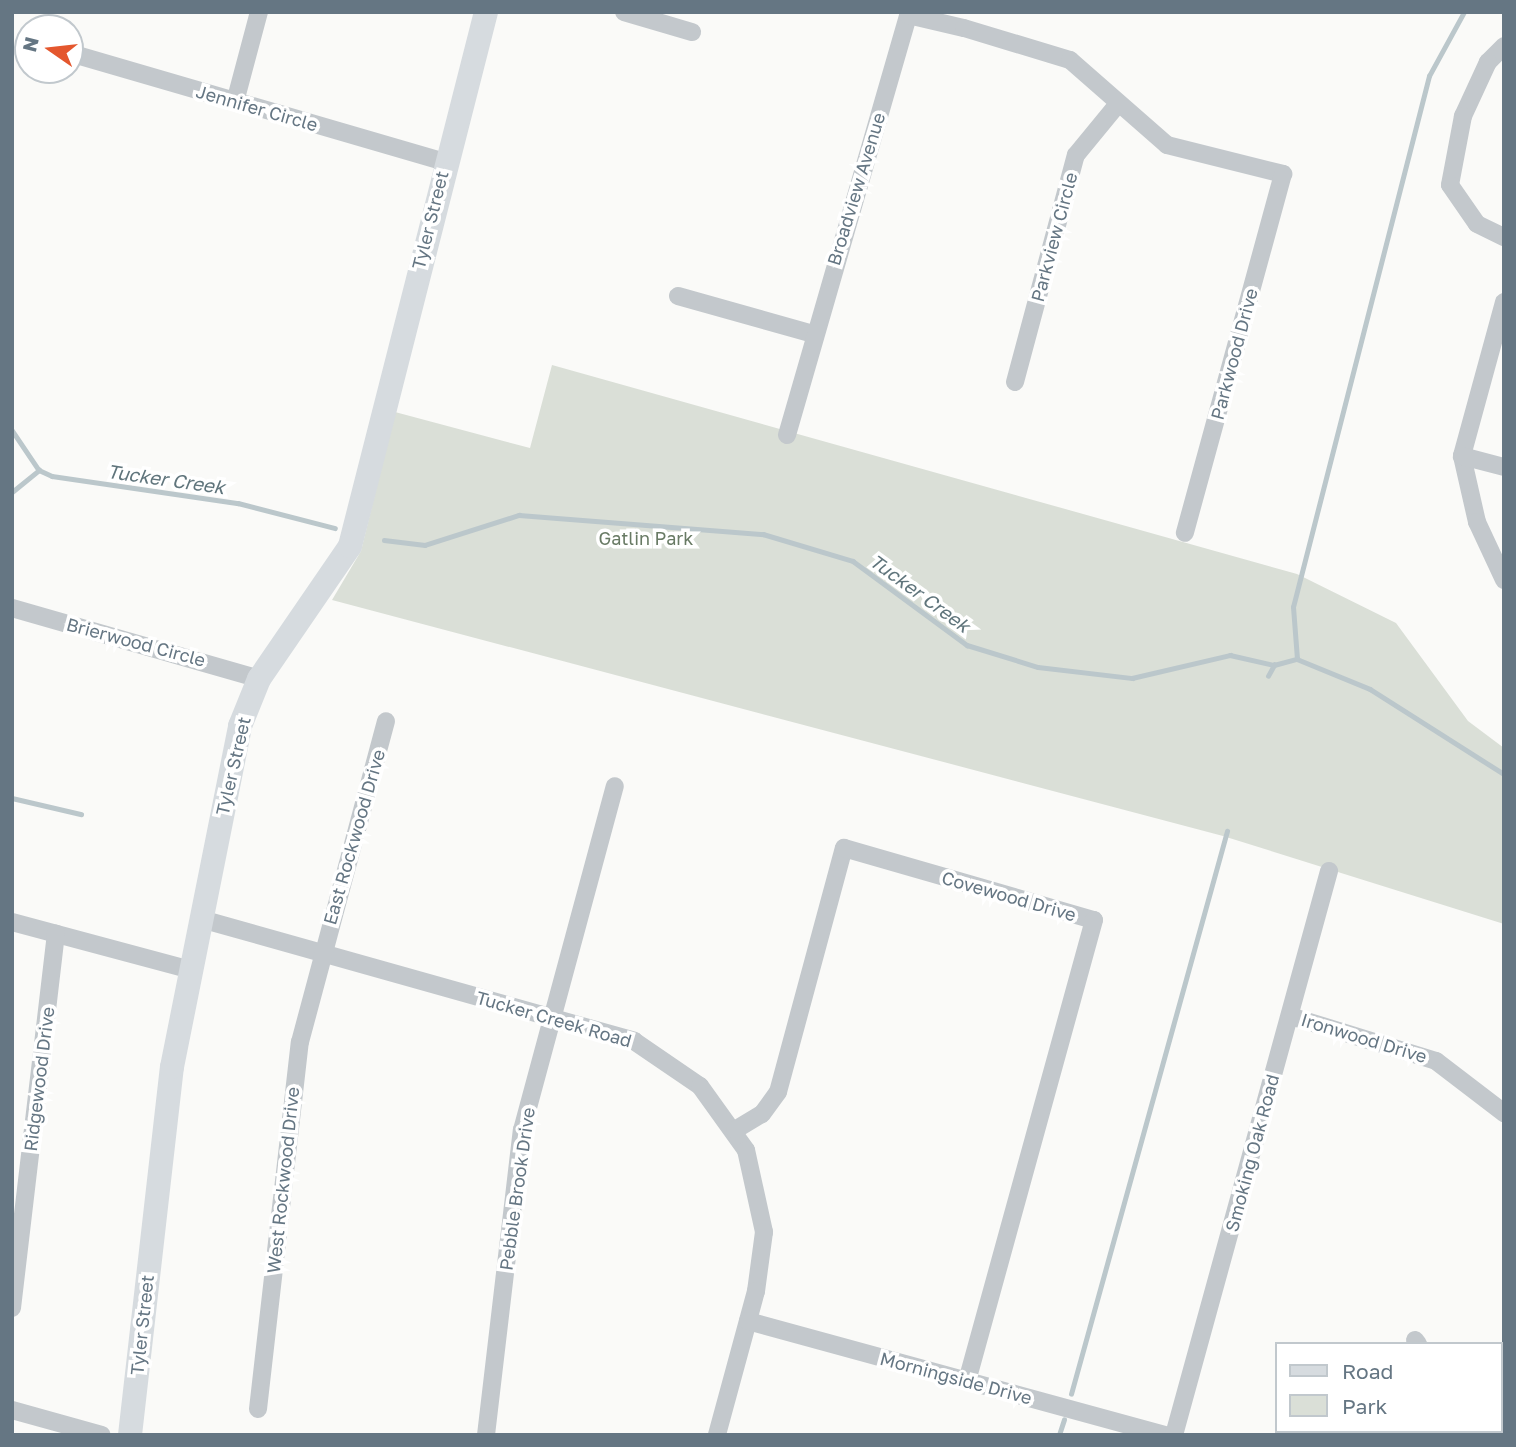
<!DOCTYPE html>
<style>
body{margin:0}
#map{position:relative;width:1516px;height:1447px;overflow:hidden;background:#fafaf8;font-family:"Golos Text",sans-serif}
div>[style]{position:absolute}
.green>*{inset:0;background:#dadfd7}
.stream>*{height:4.5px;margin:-2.25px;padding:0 2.25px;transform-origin:2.25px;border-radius:2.25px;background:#bbc7cb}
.street>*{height:18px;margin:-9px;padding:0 9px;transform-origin:9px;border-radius:9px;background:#c3c8cc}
.secondary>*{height:24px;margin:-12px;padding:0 12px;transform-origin:12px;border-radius:12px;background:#d6dbdf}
span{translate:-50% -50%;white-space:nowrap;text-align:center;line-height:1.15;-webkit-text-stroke:7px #fff;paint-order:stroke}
.street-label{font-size:18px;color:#657683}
.park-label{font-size:18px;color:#687a64}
.water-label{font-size:19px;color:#60757c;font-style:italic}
.frame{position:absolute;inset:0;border:14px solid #657683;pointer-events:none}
.legend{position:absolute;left:1275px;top:1342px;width:228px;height:91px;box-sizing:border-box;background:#fff;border:2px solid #c1c8cd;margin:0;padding:9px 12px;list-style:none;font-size:21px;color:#657683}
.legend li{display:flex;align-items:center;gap:14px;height:35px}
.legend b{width:35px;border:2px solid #c1c8cd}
.north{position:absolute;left:14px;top:14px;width:70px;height:70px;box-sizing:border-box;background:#fff;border:2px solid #c1c8cd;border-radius:50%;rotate:284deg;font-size:19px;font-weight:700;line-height:28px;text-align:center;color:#657683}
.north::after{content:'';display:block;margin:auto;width:24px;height:32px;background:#e4572e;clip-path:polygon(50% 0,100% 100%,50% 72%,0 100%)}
</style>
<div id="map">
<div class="green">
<i style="clip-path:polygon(552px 365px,1297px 574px,1396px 623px,1468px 721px,1504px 748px,1504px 924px,1223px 836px,332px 600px,361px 551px,395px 412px,530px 448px)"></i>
</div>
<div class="stream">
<i style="left:12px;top:430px;width:48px;rotate:56deg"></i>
<i style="left:39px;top:470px;width:14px;rotate:25deg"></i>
<i style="left:52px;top:476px;width:188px;rotate:8.3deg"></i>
<i style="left:238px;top:503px;width:100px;rotate:14.5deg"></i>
<i style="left:12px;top:492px;width:35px;rotate:-39deg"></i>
<i style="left:384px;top:540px;width:41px;rotate:7deg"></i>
<i style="left:425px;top:545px;width:99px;rotate:-17.7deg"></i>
<i style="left:519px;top:515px;width:245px;rotate:4.5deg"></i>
<i style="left:763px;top:534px;width:94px;rotate:16.7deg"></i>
<i style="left:853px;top:561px;width:142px;rotate:36.4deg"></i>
<i style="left:967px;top:645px;width:74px;rotate:17.2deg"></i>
<i style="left:1038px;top:667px;width:95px;rotate:6.7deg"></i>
<i style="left:1132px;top:678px;width:101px;rotate:-13.2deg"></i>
<i style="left:1230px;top:655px;width:45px;rotate:12.8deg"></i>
<i style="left:1274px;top:665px;width:24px;rotate:-15deg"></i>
<i style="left:1297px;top:659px;width:79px;rotate:22.3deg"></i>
<i style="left:1370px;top:689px;width:159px;rotate:32.4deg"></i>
<i style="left:1297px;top:659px;width:52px;rotate:-94.4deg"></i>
<i style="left:1293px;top:607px;width:548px;rotate:-75.63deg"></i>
<i style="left:1429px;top:76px;width:73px;rotate:-61.3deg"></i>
<i style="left:1268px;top:676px;width:13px;rotate:-61deg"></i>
<i style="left:12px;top:798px;width:71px;rotate:13.1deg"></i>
<i style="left:1071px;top:1394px;width:584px;rotate:-74.51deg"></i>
<i style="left:1059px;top:1435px;width:16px;rotate:-72deg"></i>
</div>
<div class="street">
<i style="left:624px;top:12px;width:71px;rotate:16.4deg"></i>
<i style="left:1504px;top:46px;width:23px;rotate:135deg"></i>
<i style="left:1488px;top:62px;width:60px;rotate:114.8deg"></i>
<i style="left:1463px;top:116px;width:70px;rotate:100.7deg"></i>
<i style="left:1450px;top:185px;width:47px;rotate:55.3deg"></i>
<i style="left:1477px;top:224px;width:30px;rotate:26deg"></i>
<i style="left:70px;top:53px;width:391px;rotate:16.2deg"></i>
<i style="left:235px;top:102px;width:93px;rotate:-75.1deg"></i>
<i style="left:678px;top:296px;width:140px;rotate:15.7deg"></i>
<i style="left:1504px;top:302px;width:160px;rotate:105.3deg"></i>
<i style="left:1462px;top:456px;width:68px;rotate:77.2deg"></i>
<i style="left:1477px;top:522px;width:64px;rotate:65deg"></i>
<i style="left:1015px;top:382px;width:235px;rotate:-75deg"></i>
<i style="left:1076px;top:155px;width:65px;rotate:-50.6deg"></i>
<i style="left:787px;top:435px;width:437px;rotate:-73.9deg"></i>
<i style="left:908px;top:15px;width:57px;rotate:13.1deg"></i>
<i style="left:964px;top:28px;width:111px;rotate:16.8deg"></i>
<i style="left:1070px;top:60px;width:129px;rotate:41.2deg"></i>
<i style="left:1167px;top:145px;width:120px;rotate:14deg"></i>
<i style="left:1283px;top:174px;width:372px;rotate:105.3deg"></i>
<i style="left:1462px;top:456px;width:43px;rotate:14.7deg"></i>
<i style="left:12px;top:608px;width:257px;rotate:16deg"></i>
<i style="left:201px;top:919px;width:450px;rotate:15.7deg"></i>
<i style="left:634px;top:1041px;width:80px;rotate:34.3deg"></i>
<i style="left:700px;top:1086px;width:79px;rotate:54.3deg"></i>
<i style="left:746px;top:1150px;width:84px;rotate:77.6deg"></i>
<i style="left:764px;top:1232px;width:60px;rotate:97.7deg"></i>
<i style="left:756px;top:1291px;width:149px;rotate:105.2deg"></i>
<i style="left:12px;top:922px;width:185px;rotate:15deg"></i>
<i style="left:1290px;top:1016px;width:153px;rotate:17.1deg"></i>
<i style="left:1436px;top:1061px;width:86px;rotate:37.4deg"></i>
<i style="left:735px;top:1130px;width:31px;rotate:-31deg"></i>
<i style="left:762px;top:1114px;width:27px;rotate:-54deg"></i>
<i style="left:778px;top:1092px;width:253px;rotate:-74.9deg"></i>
<i style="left:844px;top:848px;width:260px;rotate:16.1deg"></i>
<i style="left:1094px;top:920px;width:477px;rotate:105.4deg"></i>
<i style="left:12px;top:1308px;width:377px;rotate:-83.3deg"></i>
<i style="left:748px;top:1321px;width:432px;rotate:15.3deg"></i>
<i style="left:1415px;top:1340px;width:5px;rotate:53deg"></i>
<i style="left:258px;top:1409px;width:369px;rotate:-83.5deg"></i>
<i style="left:300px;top:1042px;width:332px;rotate:-75deg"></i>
<i style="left:12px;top:1410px;width:93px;rotate:15.5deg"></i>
<i style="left:486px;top:1435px;width:307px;rotate:-83.3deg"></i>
<i style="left:522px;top:1130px;width:356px;rotate:-74.9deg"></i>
<i style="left:1174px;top:1435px;width:585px;rotate:-74.63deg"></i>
<i style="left:1406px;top:1435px;width:4px;rotate:-76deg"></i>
</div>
<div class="secondary">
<i style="left:130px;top:1435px;width:370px;rotate:-83.5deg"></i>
<i style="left:172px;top:1067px;width:348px;rotate:-78.7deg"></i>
<i style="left:240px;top:726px;width:51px;rotate:-68deg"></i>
<i style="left:259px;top:679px;width:161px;rotate:-55.6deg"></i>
<i style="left:350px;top:546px;width:551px;rotate:-75.71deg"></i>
</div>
<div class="street-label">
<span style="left:257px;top:108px;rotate:16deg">Jennifer Circle</span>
<span style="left:856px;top:189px;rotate:-73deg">Broadview Avenue</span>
<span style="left:430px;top:220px;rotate:-76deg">Tyler Street</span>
<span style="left:1054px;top:237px;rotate:-75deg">Parkview Circle</span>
<span style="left:1234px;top:354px;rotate:-75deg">Parkwood Drive</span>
<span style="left:136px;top:642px;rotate:15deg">Brierwood Circle</span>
<span style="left:233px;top:766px;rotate:-77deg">Tyler Street</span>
<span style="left:354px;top:837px;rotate:-74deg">East Rockwood Drive</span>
<span style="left:1009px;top:896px;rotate:16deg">Covewood Drive</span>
<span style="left:554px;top:1019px;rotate:16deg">Tucker Creek Road</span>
<span style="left:1364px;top:1038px;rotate:17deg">Ironwood Drive</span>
<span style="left:39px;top:1079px;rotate:-83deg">Ridgewood Drive</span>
<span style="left:1252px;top:1153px;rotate:-75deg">Smoking Oak Road</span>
<span style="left:283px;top:1180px;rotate:-84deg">West Rockwood Drive</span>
<span style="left:517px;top:1189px;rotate:-82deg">Pebble Brook Drive</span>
<span style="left:142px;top:1325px;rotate:-84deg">Tyler Street</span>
<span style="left:956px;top:1378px;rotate:15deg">Morningside Drive</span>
</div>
<div class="park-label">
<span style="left:646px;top:538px">Gatlin Park</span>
</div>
<div class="water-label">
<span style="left:166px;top:479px;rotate:8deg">Tucker Creek</span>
<span style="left:920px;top:593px;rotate:36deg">Tucker Creek</span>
</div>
<div class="frame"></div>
<ul class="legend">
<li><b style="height:9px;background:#d6dbdf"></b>Road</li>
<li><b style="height:19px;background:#dadfd7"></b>Park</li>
</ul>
<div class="north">N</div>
</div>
